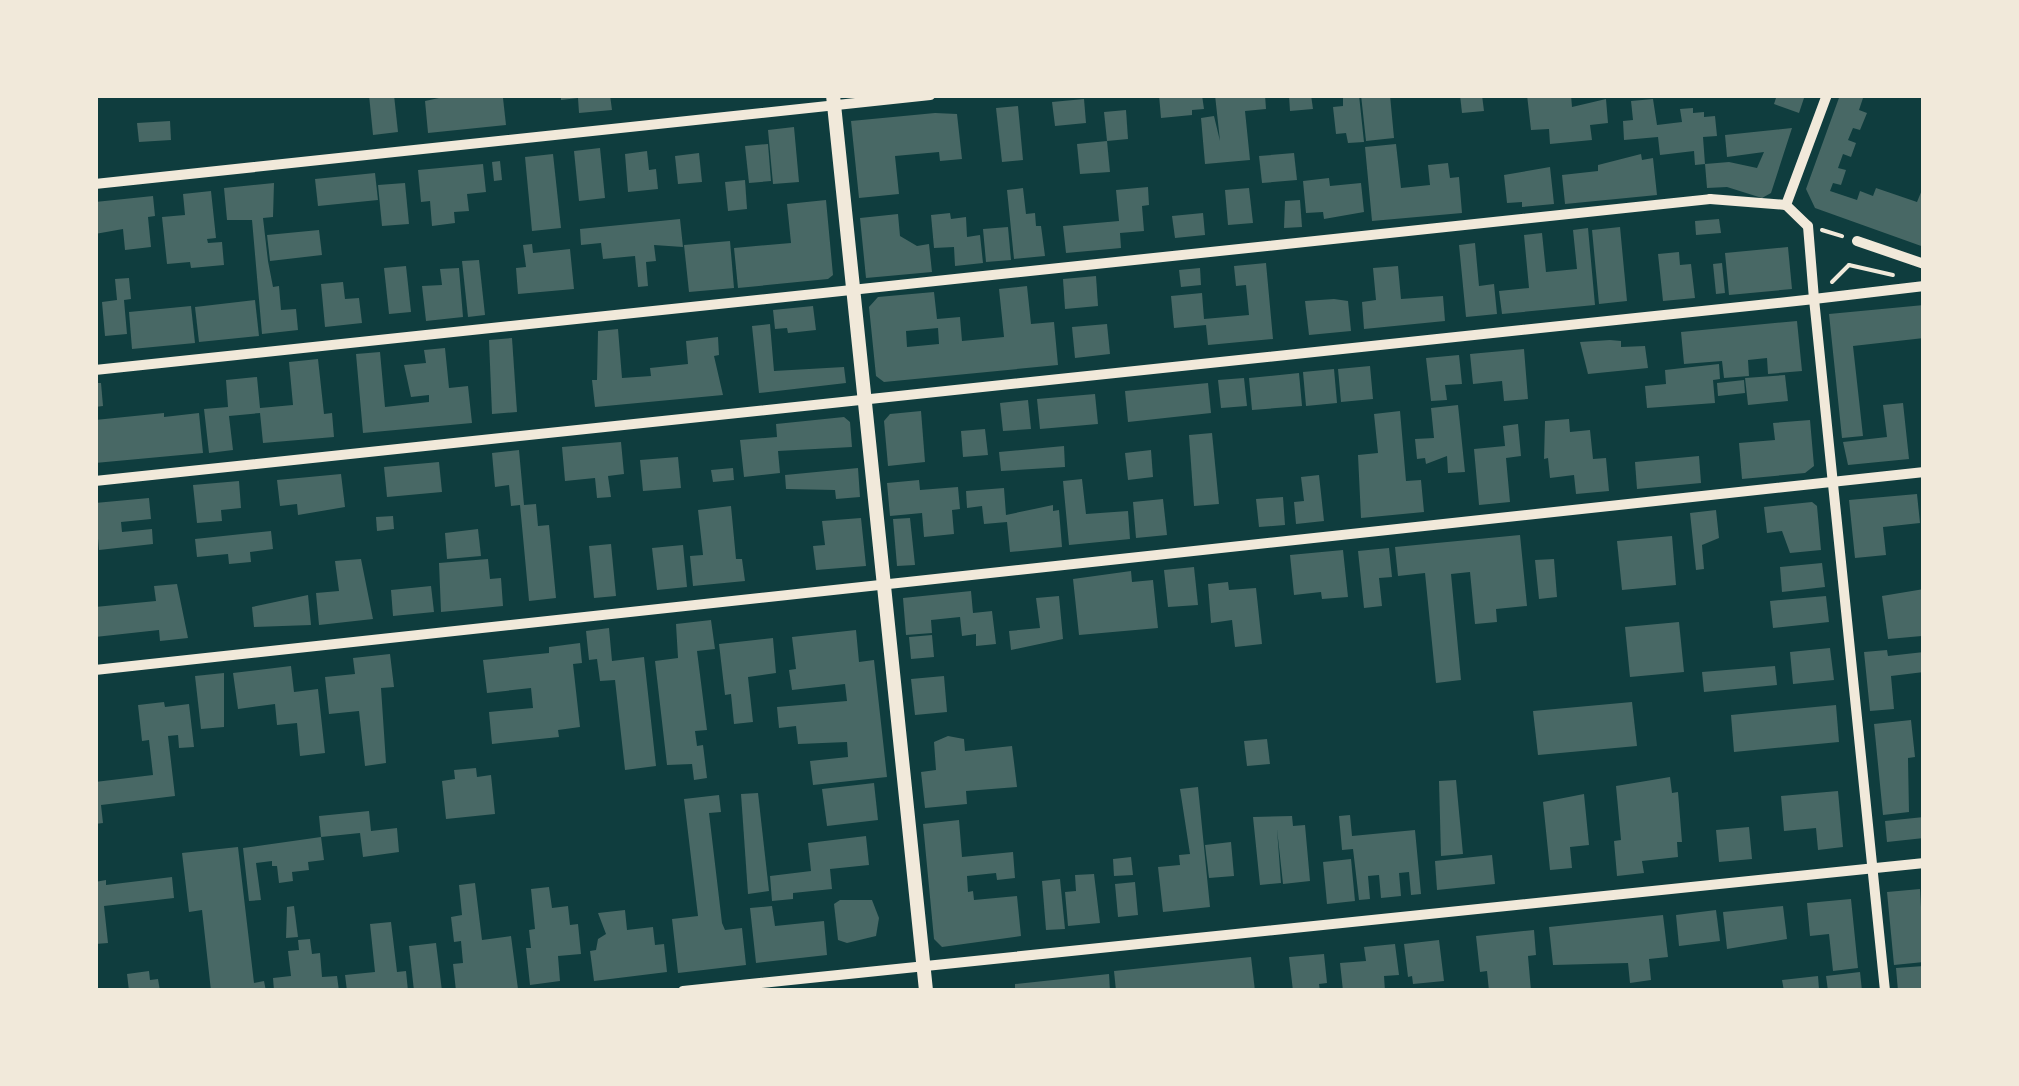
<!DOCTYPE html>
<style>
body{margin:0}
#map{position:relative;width:2019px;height:1086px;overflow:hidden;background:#0f3d3e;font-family:"Space Grotesk",sans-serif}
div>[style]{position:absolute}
.building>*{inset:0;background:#486865}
.path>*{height:4px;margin:-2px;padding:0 2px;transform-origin:2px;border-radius:2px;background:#f1e9da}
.minor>*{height:10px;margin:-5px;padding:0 5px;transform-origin:5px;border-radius:5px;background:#f1e9da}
.tertiary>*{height:14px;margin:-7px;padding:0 7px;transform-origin:7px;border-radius:7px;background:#f1e9da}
span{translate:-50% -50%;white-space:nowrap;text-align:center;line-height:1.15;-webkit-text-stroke:10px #f1e9da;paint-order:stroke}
.frame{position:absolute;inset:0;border:98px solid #f1e9da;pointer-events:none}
</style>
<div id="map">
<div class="building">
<i style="clip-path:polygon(369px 95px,394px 95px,398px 132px,373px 135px)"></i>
<i style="clip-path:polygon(453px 95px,503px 98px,506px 125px,428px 133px,425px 101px)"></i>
<i style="clip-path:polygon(561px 95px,610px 95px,612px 110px,579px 113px,578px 98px,561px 100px)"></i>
<i style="clip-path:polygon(1159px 95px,1202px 95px,1204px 109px,1192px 110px,1192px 115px,1161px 118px)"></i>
<i style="clip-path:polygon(1215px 95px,1265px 95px,1266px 109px,1245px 111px,1250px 160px,1205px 164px,1201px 118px,1214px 116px,1220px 141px)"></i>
<i style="clip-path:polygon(1289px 95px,1311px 95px,1313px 109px,1290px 111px)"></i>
<i style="clip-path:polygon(1343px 95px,1359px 95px,1364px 142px,1348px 143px,1346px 133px,1336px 134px,1333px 107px,1343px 106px)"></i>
<i style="clip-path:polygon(1361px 95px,1390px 95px,1394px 138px,1366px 141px)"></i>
<i style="clip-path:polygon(1460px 95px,1482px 95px,1484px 111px,1462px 113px)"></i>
<i style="clip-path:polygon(1527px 95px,1571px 95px,1572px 107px,1606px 99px,1608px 123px,1590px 125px,1592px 140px,1550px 144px,1549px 129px,1531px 130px)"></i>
<i style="clip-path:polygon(1777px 95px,1805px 95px,1799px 113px,1774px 104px)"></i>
<i style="clip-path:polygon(1840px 95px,1863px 98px,1859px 110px,1867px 113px,1860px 130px,1853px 128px,1848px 140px,1856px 143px,1851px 157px,1843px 154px,1838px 168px,1846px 170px,1841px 185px,1833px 183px,1830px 191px,1857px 200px,1860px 191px,1873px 196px,1876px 188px,1917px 202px,1924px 185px,1924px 247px,1815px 208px,1806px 189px)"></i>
<i style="clip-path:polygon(1084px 99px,1086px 123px,1055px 126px,1052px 102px)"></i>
<i style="clip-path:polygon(1653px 99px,1657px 125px,1682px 122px,1680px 109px,1693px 108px,1693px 113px,1704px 112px,1704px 117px,1715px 116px,1717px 136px,1703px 137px,1705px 164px,1695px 165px,1694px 151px,1660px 155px,1658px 137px,1624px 140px,1623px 121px,1633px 120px,1631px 101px)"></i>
<i style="clip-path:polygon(1018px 106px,1023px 160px,1002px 162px,996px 108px)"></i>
<i style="clip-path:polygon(1126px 110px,1128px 139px,1107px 141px,1104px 112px)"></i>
<i style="clip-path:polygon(935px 113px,957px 114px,962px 159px,940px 161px,939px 152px,895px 156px,899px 194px,859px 198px,851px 121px)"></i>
<i style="clip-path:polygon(170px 121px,171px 140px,139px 142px,137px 123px)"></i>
<i style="clip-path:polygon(794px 127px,799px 182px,773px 184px,768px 130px)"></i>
<i style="clip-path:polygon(1792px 128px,1771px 193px,1762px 198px,1727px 187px,1707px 188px,1705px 164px,1729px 162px,1757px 168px,1764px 152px,1727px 157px,1725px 135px)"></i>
<i style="clip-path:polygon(1107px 141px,1110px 172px,1080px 174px,1077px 144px)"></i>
<i style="clip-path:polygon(768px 144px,771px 181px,749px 183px,745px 146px)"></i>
<i style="clip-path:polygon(1396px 144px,1401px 188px,1430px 185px,1428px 165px,1448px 163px,1450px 178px,1459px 177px,1462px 213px,1372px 221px,1365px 147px)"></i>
<i style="clip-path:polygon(600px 148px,605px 198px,579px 201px,574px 151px)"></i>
<i style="clip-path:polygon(647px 151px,649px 170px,656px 169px,658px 189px,628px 192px,625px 154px)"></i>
<i style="clip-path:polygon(699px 153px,702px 182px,678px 184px,675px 156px)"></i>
<i style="clip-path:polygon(1294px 153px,1297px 180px,1262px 183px,1259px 156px)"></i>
<i style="clip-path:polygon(553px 154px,561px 228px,532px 231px,525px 157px)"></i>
<i style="clip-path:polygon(1641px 154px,1642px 160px,1653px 158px,1657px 195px,1565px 204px,1562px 175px,1598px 171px,1598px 165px)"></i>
<i style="clip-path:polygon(500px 161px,502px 180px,494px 181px,492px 162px)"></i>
<i style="clip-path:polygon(483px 164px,486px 192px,467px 194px,469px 211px,454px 212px,455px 223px,432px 226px,430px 201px,421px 202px,418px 170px)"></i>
<i style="clip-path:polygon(1550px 167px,1554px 204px,1522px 207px,1522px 202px,1507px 203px,1504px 175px)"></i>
<i style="clip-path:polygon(375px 173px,378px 200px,318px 206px,315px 179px)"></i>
<i style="clip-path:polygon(1329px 178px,1330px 186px,1361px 183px,1364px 212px,1324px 219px,1323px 212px,1306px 213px,1303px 181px)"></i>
<i style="clip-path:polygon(745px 180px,747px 209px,728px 211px,725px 182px)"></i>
<i style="clip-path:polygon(274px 183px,273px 217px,263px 218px,268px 261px,273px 287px,279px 286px,281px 310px,296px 309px,298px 330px,262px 334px,252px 220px,227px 220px,224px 188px)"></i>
<i style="clip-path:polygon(405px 183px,409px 224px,382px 226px,378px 185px)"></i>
<i style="clip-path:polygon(1148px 187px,1149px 205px,1142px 206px,1144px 231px,1120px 233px,1121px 248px,1066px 253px,1063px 226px,1119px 221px,1116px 190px)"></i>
<i style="clip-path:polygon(1023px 188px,1026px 214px,1035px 213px,1036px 226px,1041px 226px,1045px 256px,1014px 259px,1007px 190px)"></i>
<i style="clip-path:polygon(1249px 188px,1253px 223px,1228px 225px,1225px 190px)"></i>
<i style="clip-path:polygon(211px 191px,216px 238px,207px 239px,208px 243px,222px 242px,224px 265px,191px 268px,190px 262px,167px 264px,162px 217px,185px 215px,183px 194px)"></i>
<i style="clip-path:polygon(153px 196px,155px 216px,148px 217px,151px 247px,125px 250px,123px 229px,95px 234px,95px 202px)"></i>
<i style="clip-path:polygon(826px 200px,833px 275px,828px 279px,738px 288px,734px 248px,791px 243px,787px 204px)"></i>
<i style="clip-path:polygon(1300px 200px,1302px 227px,1284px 228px,1285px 201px)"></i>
<i style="clip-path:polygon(950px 213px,951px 219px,966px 217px,967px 237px,980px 235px,983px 263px,955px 266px,954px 247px,934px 248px,931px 215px)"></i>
<i style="clip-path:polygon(1203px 213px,1205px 235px,1175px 238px,1172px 216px)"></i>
<i style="clip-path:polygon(898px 214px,900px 236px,917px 246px,929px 244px,932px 272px,866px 278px,860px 218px)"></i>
<i style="clip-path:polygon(680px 219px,683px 247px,654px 245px,656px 261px,646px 262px,648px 286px,638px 287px,635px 256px,603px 259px,601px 243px,581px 245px,580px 229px)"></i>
<i style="clip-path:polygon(1719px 219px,1721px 233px,1696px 235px,1695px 221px)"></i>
<i style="clip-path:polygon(1008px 227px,1011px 260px,986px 262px,983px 229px)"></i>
<i style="clip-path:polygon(1620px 227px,1627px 301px,1599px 304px,1592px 230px)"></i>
<i style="clip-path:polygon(1588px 228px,1595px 305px,1502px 314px,1499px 291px,1529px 288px,1524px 235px,1542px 233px,1546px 272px,1577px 269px,1573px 230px)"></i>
<i style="clip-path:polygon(319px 230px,322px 255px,270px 261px,267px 235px)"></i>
<i style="clip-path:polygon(730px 241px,734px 288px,689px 292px,684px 245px)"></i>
<i style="clip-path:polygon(1475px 243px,1479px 286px,1494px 284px,1497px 314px,1466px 317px,1459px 245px)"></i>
<i style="clip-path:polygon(532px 244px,533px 253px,570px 249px,574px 289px,518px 294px,516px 268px,526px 267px,523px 245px)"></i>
<i style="clip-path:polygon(1788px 247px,1792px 289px,1729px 295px,1725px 253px)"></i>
<i style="clip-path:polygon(1679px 252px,1680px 265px,1691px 264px,1695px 298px,1663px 301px,1658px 254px)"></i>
<i style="clip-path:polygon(479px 260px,485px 315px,468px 317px,462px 261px)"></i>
<i style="clip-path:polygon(1266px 263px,1273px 339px,1208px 345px,1206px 325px,1174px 328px,1171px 296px,1202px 293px,1204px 319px,1249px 315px,1246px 285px,1236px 286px,1234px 266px)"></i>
<i style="clip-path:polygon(1722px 263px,1725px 293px,1716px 294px,1713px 264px)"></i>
<i style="clip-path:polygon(406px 266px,411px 312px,389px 314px,384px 268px)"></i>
<i style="clip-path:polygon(1398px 266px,1401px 299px,1443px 296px,1445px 321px,1364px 329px,1362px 302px,1376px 300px,1373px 268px)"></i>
<i style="clip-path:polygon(459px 268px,463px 317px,426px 321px,422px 286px,442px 285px,440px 269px)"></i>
<i style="clip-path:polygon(1200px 268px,1201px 285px,1181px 287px,1179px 270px)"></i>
<i style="clip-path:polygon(1096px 276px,1098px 306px,1065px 309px,1063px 279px)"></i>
<i style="clip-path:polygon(129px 278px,131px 299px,124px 300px,127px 334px,105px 336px,102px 302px,117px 300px,115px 279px)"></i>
<i style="clip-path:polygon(343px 282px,345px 299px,359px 298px,362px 323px,325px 327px,321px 284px)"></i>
<i style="clip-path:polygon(evenodd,1027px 286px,1031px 324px,1054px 322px,1058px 365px,884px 382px,876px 376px,869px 307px,878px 297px,934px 292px,937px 319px,960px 317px,962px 341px,1004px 337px,999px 289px,1027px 286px,938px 328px,939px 344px,907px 347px,906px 331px,938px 328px)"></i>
<i style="clip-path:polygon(1334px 299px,1348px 301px,1351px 331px,1309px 335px,1305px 301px)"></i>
<i style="clip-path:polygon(255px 300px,259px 336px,199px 342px,195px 307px)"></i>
<i style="clip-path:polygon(1924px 305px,1924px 338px,1853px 346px,1863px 436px,1842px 438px,1829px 314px)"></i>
<i style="clip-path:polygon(191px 306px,195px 343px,132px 349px,129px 312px)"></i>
<i style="clip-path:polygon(813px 306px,816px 330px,788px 333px,787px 328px,775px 329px,773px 310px)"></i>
<i style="clip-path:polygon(1797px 321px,1802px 371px,1768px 374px,1767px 358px,1748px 360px,1749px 376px,1724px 378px,1722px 361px,1684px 364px,1681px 332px)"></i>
<i style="clip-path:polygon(770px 324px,774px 371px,844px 367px,846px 383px,759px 393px,752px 326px)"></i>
<i style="clip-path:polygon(1107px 324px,1110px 354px,1075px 358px,1072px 327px)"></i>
<i style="clip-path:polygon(618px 329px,622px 378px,651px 376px,650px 368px,688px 364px,686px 341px,718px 337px,719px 355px,714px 356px,723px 395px,595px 407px,592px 380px,597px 380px,598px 331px)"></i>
<i style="clip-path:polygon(512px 338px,517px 412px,492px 414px,489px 340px)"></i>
<i style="clip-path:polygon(1610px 340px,1621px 341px,1621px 347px,1645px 346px,1648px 368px,1588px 374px,1580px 342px)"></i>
<i style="clip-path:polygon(445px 348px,449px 388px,468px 386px,472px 423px,363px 433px,356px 354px,380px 352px,385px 407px,429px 402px,429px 395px,411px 397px,404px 365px,426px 363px,424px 350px)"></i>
<i style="clip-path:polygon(1524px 349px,1528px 399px,1504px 401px,1502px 381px,1473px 384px,1470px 354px)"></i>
<i style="clip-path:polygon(1459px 355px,1462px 384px,1445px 385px,1447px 400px,1431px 401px,1426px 358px)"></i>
<i style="clip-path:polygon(318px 359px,324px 414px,332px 413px,334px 437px,263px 443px,260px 413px,229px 416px,233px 450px,209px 453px,204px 409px,228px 407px,226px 380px,257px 377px,260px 408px,293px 405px,289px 362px)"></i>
<i style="clip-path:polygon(1719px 364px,1720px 379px,1713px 380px,1715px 403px,1647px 408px,1645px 386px,1666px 384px,1665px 370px)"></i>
<i style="clip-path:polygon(1370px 366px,1373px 399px,1341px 402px,1338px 369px)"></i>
<i style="clip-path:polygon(1334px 369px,1337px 403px,1306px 406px,1303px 372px)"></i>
<i style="clip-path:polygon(1299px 373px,1302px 406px,1252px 410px,1249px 378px)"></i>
<i style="clip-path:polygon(1785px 375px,1788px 401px,1748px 405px,1745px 378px)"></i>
<i style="clip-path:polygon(1244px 378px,1247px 406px,1221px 408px,1218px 380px)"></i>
<i style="clip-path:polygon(1744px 380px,1745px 393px,1718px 396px,1717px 383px)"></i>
<i style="clip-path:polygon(95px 383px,101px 383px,103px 406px,95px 407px)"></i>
<i style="clip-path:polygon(1208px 383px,1211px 413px,1128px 422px,1125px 391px)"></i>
<i style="clip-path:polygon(1095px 394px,1098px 424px,1040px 429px,1037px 399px)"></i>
<i style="clip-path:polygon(1028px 400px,1031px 429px,1003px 431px,1000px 403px)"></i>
<i style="clip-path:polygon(1903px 403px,1909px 459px,1848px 465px,1843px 442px,1887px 437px,1883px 405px)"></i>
<i style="clip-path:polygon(1458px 405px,1465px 472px,1448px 473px,1447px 456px,1426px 464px,1425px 458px,1417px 459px,1415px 439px,1434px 438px,1431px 408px)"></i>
<i style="clip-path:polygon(921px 411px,925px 462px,888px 466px,884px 421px,890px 414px)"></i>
<i style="clip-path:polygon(1400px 411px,1406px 481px,1421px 480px,1424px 512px,1361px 518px,1358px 455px,1378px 453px,1374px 414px)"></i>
<i style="clip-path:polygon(164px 413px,164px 417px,199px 413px,203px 453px,95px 463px,95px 420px)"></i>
<i style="clip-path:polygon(844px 417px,850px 422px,852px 447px,778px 451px,780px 473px,744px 477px,740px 440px,777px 437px,776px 424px)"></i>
<i style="clip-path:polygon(1569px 419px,1570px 432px,1590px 430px,1593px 459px,1606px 458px,1609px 491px,1576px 494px,1574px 475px,1550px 478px,1548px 458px,1544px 459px,1545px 421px)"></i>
<i style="clip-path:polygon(1810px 420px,1814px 466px,1805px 473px,1742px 479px,1739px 443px,1775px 440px,1773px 423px)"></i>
<i style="clip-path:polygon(1518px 424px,1521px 456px,1506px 458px,1510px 502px,1479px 505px,1474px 449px,1505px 446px,1503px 426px)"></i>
<i style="clip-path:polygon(985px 429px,988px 455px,963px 457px,961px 431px)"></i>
<i style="clip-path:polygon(1212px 433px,1219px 504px,1194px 506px,1189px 435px)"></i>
<i style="clip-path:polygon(621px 442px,624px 474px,608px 476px,611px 497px,597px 498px,595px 478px,565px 481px,562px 447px)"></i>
<i style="clip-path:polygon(1064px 446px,1065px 467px,1001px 471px,999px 452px)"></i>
<i style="clip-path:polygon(519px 450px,524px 505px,536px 504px,538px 526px,549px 525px,556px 598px,529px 601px,520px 505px,511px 506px,509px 485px,495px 487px,492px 453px)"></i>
<i style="clip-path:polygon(1151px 450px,1153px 477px,1128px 480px,1125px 453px)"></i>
<i style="clip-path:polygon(1699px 456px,1701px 483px,1637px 489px,1635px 462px)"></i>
<i style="clip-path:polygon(678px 457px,681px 488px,643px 491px,640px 460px)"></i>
<i style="clip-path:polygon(439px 462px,442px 492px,387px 497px,384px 467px)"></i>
<i style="clip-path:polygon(733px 468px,734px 480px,713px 482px,711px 470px)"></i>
<i style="clip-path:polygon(858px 468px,860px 497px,836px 499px,835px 490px,786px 489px,785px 475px)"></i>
<i style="clip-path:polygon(341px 474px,345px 507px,298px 515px,297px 504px,280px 506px,277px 480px)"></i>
<i style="clip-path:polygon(1319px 475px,1324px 521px,1296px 524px,1294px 502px,1304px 501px,1301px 477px)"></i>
<i style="clip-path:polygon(1082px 479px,1086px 514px,1128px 511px,1130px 539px,1069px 545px,1063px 481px)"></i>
<i style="clip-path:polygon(919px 480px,920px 490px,958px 487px,960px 509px,952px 510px,954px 534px,924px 537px,922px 513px,890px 516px,887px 483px)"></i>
<i style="clip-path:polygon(239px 481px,241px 508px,221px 510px,222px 521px,197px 523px,193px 485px)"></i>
<i style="clip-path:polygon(1004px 488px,1006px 515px,1053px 505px,1053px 511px,1059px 510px,1062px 547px,1010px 552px,1007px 522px,984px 524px,982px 506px,967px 508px,966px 491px)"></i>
<i style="clip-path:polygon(1917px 494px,1920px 523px,1883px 527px,1886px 555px,1855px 558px,1849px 500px)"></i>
<i style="clip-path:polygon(1283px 497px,1285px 525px,1259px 527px,1256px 499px)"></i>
<i style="clip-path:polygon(149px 498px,151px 519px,121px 522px,122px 532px,152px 529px,153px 544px,99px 550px,95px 503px)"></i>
<i style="clip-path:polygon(1163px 499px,1167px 535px,1136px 538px,1133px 502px)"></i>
<i style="clip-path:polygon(1812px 502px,1817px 506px,1821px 550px,1790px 553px,1782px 531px,1767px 533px,1764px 507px)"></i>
<i style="clip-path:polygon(731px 506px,736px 559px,742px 559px,745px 581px,693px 586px,690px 556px,703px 555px,698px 510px)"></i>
<i style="clip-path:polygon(1716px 510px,1719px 538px,1702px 545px,1704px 569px,1696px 570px,1690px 513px)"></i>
<i style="clip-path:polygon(393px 516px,394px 529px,377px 531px,376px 517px)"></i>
<i style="clip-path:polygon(861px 518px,866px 566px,816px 570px,813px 546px,825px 545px,822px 521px)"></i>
<i style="clip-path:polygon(910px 518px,915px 565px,897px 566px,893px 519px)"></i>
<i style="clip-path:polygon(478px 529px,481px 556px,447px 559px,445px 533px)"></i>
<i style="clip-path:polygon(271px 531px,273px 549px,250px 552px,251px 562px,229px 564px,228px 554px,197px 557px,195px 539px)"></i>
<i style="clip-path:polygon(1520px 535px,1527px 606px,1496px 609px,1497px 622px,1475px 624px,1470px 572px,1451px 574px,1461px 680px,1436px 683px,1425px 573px,1398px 576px,1395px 547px)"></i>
<i style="clip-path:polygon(1672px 536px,1676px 585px,1622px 590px,1617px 541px)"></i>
<i style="clip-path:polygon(611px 544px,616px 596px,594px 598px,589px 546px)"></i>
<i style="clip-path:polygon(683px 545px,687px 587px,657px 590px,652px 548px)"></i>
<i style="clip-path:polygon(1389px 548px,1392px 577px,1379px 578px,1382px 606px,1364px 608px,1358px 551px)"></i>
<i style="clip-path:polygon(1343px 550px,1348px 597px,1322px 599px,1321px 592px,1294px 595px,1290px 555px)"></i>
<i style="clip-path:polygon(361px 559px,373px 619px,319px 625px,316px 593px,339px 591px,335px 561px)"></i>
<i style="clip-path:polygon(488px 559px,490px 579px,501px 578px,503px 606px,441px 612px,439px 563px)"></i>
<i style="clip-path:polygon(1554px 559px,1557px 597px,1539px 599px,1535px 560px)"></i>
<i style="clip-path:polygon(1822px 563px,1825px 587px,1782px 592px,1780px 567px)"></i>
<i style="clip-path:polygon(1194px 567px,1198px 605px,1168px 607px,1164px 570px)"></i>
<i style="clip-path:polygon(1131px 571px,1132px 582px,1153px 580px,1158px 628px,1079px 635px,1073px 579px)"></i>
<i style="clip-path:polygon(1228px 582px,1229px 590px,1256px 588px,1262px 644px,1235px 647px,1232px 620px,1211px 623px,1208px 584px)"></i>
<i style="clip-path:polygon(177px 584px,188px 638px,160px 641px,159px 630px,95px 637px,95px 607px,156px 601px,154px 586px)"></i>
<i style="clip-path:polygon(431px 586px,434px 612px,393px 616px,391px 590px)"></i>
<i style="clip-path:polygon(1924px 589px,1922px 636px,1888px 639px,1882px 596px)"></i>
<i style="clip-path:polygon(971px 591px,973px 613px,992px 611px,996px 644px,976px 646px,976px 634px,962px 636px,960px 617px,931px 620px,932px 633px,906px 635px,903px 598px)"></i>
<i style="clip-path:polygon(308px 595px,311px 625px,254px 627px,252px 607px)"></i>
<i style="clip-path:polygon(1059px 596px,1063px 639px,1011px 650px,1009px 631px,1040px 628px,1036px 598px)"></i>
<i style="clip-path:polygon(1826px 596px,1829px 622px,1773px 628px,1770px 601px)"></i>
<i style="clip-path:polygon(711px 620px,715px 649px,697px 651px,707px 730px,695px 731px,697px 746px,703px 745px,707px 778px,694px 780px,692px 764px,667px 765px,655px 661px,678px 658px,676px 624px)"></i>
<i style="clip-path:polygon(1679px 622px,1684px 672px,1630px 677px,1625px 627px)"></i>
<i style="clip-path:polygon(609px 628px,612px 661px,644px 657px,656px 766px,625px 770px,615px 680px,600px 681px,597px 659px,589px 660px,586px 631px)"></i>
<i style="clip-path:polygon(856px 630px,859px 662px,874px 660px,887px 777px,813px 785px,810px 761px,848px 757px,847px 742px,798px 744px,796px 726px,779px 728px,777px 707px,847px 701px,845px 684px,792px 690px,789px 670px,796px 669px,792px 637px)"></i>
<i style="clip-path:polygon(932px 635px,934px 657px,911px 659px,909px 637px)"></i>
<i style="clip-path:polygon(773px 638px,776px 673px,748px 677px,753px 722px,734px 724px,731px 694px,725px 695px,719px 644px)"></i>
<i style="clip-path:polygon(580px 643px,582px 663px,573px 664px,580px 727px,558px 730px,559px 737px,492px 744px,489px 712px,533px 708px,531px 688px,487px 693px,483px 660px,549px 653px,549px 647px)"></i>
<i style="clip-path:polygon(1830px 648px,1834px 680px,1793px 684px,1790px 652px)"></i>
<i style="clip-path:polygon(1887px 650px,1888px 656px,1924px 652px,1924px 672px,1891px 676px,1894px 709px,1870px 711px,1864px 652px)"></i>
<i style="clip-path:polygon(390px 654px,394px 687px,381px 688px,386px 763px,365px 766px,359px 711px,329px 714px,325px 677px,355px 674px,353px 658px)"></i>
<i style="clip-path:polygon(291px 666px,294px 692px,318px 689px,325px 753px,300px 756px,297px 723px,277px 725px,275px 704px,238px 709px,233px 673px)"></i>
<i style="clip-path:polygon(1775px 666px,1777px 685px,1704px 692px,1702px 672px)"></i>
<i style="clip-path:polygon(224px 673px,224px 727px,201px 729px,195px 676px)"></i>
<i style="clip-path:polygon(944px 676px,947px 712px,915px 715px,911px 679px)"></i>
<i style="clip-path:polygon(164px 702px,165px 707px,189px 704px,194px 747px,179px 748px,178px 735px,168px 736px,175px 796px,101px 805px,103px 823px,95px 824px,95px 782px,153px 775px,149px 740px,142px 741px,138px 705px)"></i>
<i style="clip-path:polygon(1632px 702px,1637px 746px,1538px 755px,1533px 711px)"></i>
<i style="clip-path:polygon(1836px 705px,1839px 742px,1734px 752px,1731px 715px)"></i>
<i style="clip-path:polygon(1911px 720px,1915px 757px,1908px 758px,1909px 812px,1883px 815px,1874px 724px)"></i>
<i style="clip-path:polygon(948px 736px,964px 739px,965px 751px,1012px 746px,1017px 787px,966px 791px,967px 804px,925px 808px,921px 772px,936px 770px,934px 742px)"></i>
<i style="clip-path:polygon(1267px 739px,1270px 764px,1247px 766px,1244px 741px)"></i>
<i style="clip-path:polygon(476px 768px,477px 777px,491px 775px,495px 814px,446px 819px,442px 781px,455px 779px,454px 770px)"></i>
<i style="clip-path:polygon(1670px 777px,1672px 793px,1678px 792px,1682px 842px,1677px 842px,1678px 857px,1642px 861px,1644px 873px,1617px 876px,1614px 841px,1621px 840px,1616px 786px)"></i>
<i style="clip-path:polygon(1456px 780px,1463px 854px,1441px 856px,1439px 781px)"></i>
<i style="clip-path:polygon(874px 783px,878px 820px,827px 826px,822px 789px)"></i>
<i style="clip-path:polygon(1198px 787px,1210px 907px,1163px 912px,1158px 867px,1180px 865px,1179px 855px,1190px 854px,1180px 789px)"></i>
<i style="clip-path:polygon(1838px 791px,1843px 847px,1818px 850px,1816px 828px,1784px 831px,1781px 796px)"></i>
<i style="clip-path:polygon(758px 793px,769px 891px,748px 894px,741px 794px)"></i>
<i style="clip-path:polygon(1584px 794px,1589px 845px,1570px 847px,1572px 868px,1550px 870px,1543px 802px)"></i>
<i style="clip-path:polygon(719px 795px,721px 812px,709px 813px,722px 923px,725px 930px,742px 928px,746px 965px,678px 973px,672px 919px,698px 916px,684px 799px)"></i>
<i style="clip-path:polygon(369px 811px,371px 831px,397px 828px,399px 852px,363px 857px,360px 833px,321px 837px,319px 816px)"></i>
<i style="clip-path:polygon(1350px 815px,1352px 836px,1415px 830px,1421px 894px,1411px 895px,1409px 872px,1399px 873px,1401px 896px,1381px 898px,1379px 875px,1368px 876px,1370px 899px,1359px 900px,1353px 849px,1342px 850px,1339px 816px)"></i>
<i style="clip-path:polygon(1292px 816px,1293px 826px,1305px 825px,1310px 881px,1283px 884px,1277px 829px,1281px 883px,1260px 885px,1253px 817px)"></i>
<i style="clip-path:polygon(1924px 817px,1924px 838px,1887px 842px,1885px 821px)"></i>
<i style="clip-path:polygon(959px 820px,962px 857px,1013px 852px,1015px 878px,997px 880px,996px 873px,967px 876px,968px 892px,973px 891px,974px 900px,1017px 896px,1021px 936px,942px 947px,934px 939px,923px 824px)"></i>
<i style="clip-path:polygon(1749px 827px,1752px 859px,1719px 862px,1716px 830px)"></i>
<i style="clip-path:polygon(866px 836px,869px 865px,830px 869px,832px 889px,793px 893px,793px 899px,772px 901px,770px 876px,811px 871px,808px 843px)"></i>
<i style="clip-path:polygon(321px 837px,324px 860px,308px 862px,309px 870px,292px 872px,293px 881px,279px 883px,277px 866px,272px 866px,272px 861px,256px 863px,261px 900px,249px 901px,243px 848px)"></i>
<i style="clip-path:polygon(1231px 842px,1234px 876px,1209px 878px,1205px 845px)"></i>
<i style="clip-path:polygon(238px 847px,254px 983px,264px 981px,266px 991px,211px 991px,202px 910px,189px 912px,182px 853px)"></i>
<i style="clip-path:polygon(1492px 855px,1495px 884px,1437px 890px,1435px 861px)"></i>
<i style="clip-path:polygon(1131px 857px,1133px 875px,1114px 876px,1113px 859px)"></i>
<i style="clip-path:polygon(1351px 859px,1355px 901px,1327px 904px,1323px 862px)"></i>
<i style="clip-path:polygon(1094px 874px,1100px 923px,1068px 926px,1065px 892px,1076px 891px,1075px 875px)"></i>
<i style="clip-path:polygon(172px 877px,174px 898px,104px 906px,108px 943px,95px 944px,95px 882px,106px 880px,106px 885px)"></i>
<i style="clip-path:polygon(1060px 879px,1065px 929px,1046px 930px,1042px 881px)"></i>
<i style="clip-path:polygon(1135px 882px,1138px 915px,1118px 917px,1115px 884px)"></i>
<i style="clip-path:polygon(475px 883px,482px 940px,511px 936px,518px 989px,456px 991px,453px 964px,463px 963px,461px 941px,454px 942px,451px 917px,462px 915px,459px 885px)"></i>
<i style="clip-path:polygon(549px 887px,552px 908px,568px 906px,570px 925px,578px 924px,581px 954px,558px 956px,560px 981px,530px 985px,526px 948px,531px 948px,529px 930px,535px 929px,531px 889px)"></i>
<i style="clip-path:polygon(1920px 889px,1924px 962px,1894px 965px,1887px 892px)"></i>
<i style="clip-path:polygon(1851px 899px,1858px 968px,1833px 971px,1829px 934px,1810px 936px,1807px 903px)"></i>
<i style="clip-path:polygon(840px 900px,872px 900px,879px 918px,876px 936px,847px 943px,838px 940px,834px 904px)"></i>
<i style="clip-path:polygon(294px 906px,298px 937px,286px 938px,287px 907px)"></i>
<i style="clip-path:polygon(772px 906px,775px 926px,824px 921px,827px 955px,756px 963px,750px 908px)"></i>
<i style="clip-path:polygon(1783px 906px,1787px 939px,1727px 949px,1723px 912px)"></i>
<i style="clip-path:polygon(625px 910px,627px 930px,653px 927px,655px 945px,664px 944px,667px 972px,594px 981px,590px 951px,596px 950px,598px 939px,606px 934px,598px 913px)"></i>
<i style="clip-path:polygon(1716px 910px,1720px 941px,1679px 946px,1676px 915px)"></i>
<i style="clip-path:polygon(1663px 915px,1668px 957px,1649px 959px,1651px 980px,1630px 983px,1628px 963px,1553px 965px,1549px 927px)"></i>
<i style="clip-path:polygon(391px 922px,397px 972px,406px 971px,408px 991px,347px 991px,345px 975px,375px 972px,370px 924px)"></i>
<i style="clip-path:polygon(1534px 930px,1536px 955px,1528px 956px,1531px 991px,1489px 991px,1487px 971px,1480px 972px,1476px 936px)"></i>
<i style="clip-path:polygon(310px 939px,312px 954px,320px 953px,322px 977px,337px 976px,339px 991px,274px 991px,273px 978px,291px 976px,288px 951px,299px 950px,298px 940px)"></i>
<i style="clip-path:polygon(1439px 940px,1444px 981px,1413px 984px,1412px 976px,1408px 977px,1404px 944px)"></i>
<i style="clip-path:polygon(436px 943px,442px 991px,414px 991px,409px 946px)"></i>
<i style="clip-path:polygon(1395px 944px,1399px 975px,1384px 976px,1385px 991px,1343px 991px,1340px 963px,1366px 961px,1364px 947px)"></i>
<i style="clip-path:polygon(1324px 954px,1327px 983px,1319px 984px,1320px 991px,1293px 991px,1289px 957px)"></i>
<i style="clip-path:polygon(1251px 957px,1255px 991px,1116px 991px,1114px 971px)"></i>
<i style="clip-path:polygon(1924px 966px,1924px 991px,1898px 991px,1896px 968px)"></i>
<i style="clip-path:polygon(149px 971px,150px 980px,158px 979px,160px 991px,129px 991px,127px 974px)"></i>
<i style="clip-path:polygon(1860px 972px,1862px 991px,1828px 991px,1826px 976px)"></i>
<i style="clip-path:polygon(1109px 974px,1110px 991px,1015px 991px,1015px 984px)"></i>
<i style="clip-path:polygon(1818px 976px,1819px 989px,1784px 991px,1782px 980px)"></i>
</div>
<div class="path">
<i style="left:1822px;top:230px;width:21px;rotate:17deg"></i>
<i style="left:1832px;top:282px;width:24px;rotate:-45deg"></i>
<i style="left:1849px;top:265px;width:45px;rotate:12.8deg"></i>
</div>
<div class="minor">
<i style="left:95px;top:184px;width:840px;rotate:-6.08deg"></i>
<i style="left:1786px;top:205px;width:30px;rotate:44deg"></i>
<i style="left:1808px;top:226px;width:73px;rotate:85.3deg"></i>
<i style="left:1814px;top:299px;width:111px;rotate:-6.7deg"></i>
<i style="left:1786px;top:205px;width:117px;rotate:-69.6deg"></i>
<i style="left:1857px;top:241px;width:71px;rotate:18.9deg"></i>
<i style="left:95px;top:370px;width:1624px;rotate:-6.04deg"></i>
<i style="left:1710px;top:199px;width:76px;rotate:4.5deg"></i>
<i style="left:95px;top:481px;width:1729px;rotate:-6.04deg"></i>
<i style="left:1814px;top:299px;width:696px;rotate:84.14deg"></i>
<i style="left:95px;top:670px;width:1840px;rotate:-6.18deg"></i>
<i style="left:683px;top:991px;width:1248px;rotate:-5.89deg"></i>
</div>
<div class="tertiary">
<i style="left:833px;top:95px;width:901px;rotate:84.07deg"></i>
</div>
<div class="frame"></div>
</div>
